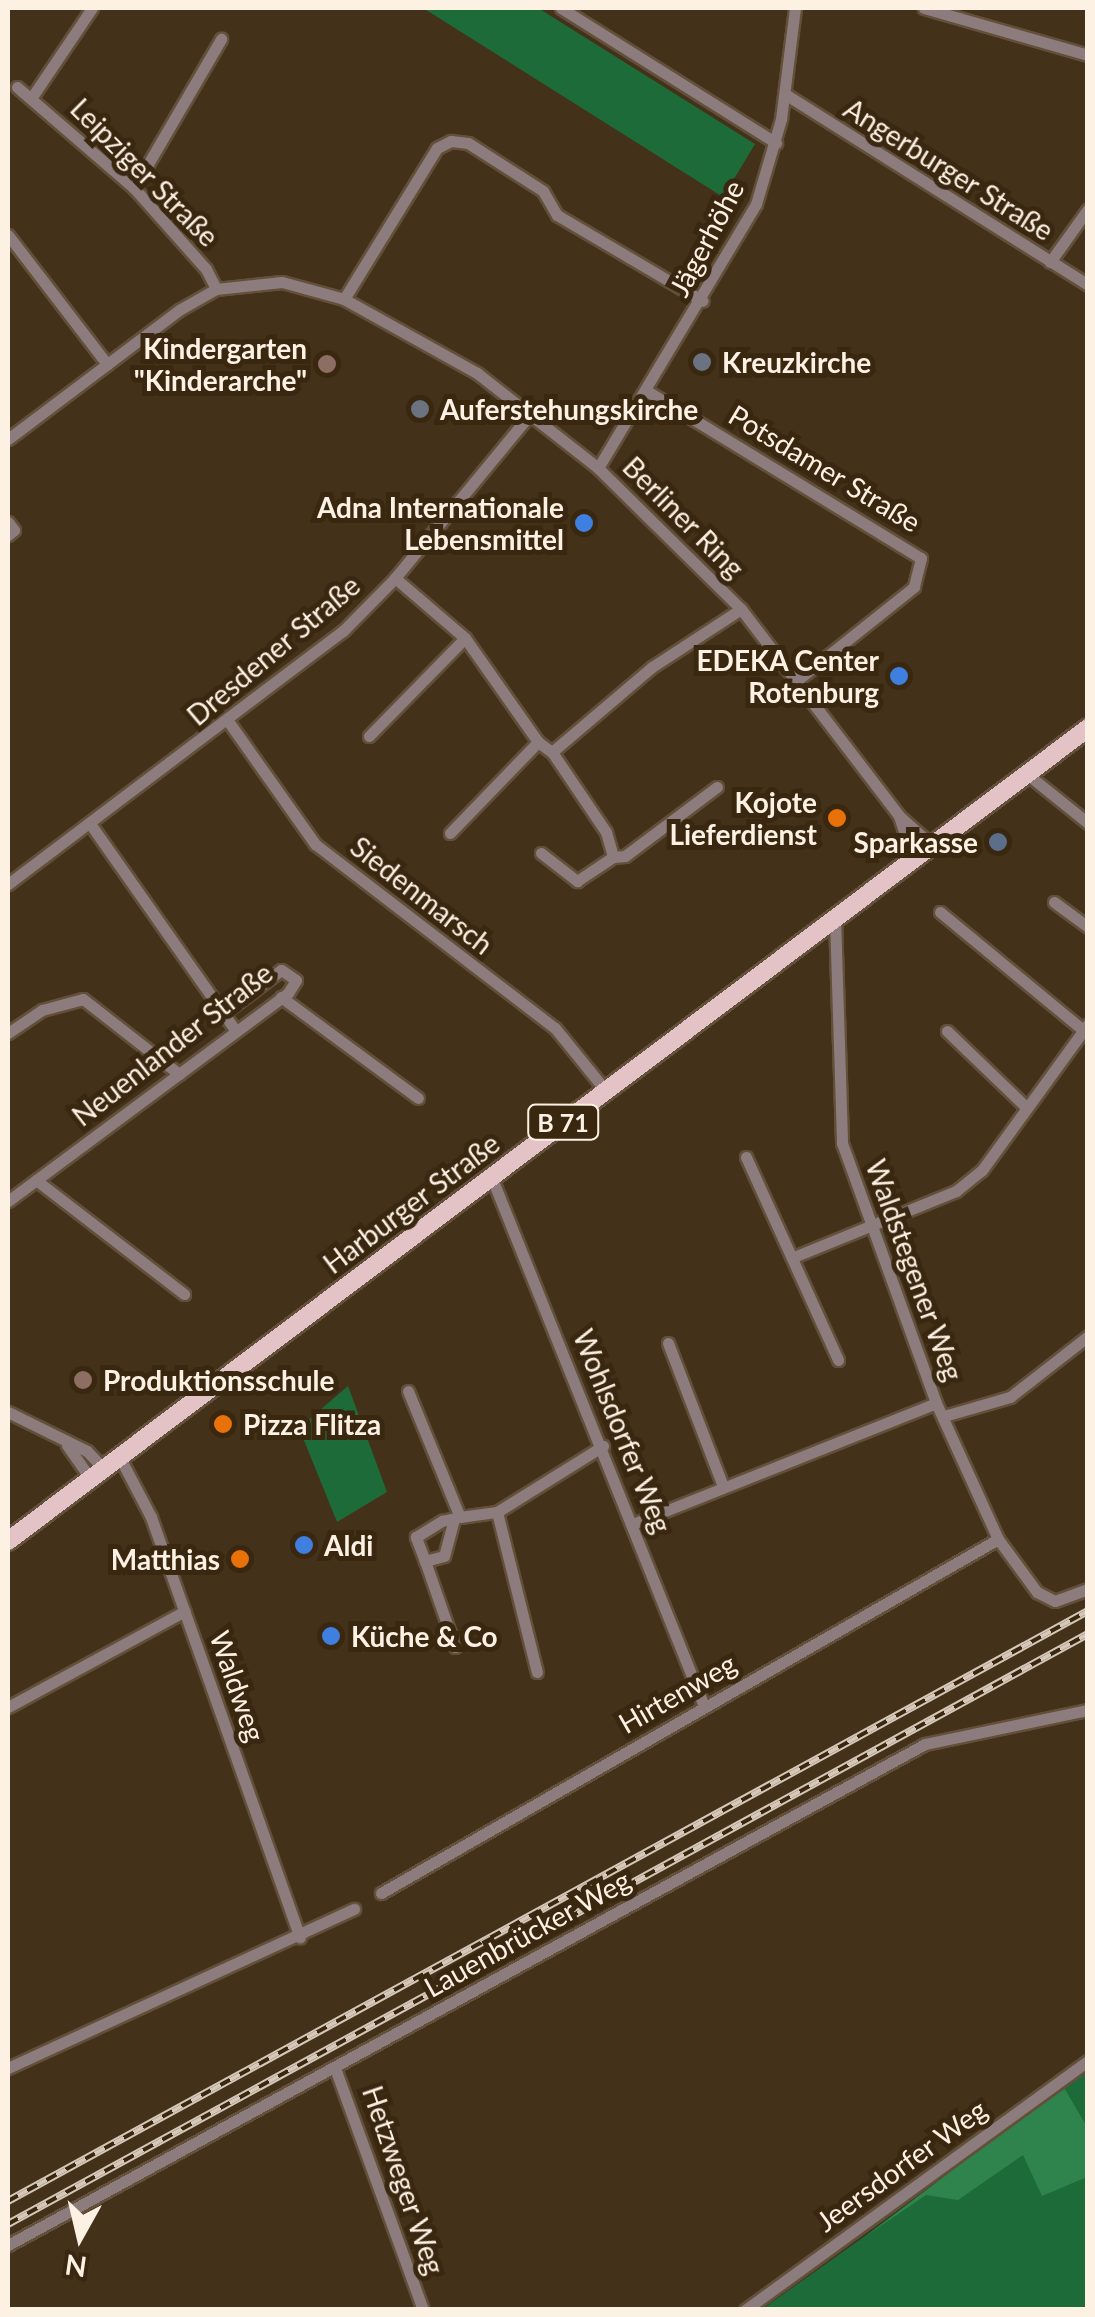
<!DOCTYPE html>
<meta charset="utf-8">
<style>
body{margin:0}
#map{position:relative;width:1095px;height:2317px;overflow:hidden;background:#44311a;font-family:Lato,sans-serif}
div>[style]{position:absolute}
.green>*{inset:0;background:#1e6b3a}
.forest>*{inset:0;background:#2f834c}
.roads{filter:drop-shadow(2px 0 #62503a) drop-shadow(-2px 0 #62503a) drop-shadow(0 2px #62503a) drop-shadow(0 -2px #62503a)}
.street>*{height:11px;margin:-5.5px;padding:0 5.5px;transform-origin:5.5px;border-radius:5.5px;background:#8d7c7e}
.primary>*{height:18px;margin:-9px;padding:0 9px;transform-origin:9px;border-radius:9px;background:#e4c3c6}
.rail>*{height:8px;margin-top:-4px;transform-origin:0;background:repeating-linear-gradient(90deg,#392710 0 11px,#d5c8b8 0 22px);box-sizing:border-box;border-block:2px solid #d5c8b8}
.dots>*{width:28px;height:28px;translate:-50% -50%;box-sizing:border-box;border:5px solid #392710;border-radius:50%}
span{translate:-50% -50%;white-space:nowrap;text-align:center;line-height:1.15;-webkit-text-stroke:10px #392710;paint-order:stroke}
.shield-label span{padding:2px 8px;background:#392710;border:2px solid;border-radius:8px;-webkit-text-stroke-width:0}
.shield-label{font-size:25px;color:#fdf1e3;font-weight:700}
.street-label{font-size:28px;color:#fdf1e3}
.poi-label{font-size:28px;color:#fdf1e3;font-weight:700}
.right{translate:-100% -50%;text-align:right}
.left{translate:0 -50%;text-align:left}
.frame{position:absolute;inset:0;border:10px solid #fdf1e3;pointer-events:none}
.north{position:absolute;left:30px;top:2187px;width:100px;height:100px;-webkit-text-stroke:8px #392710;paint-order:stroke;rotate:188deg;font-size:28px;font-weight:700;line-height:40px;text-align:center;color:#fdf1e3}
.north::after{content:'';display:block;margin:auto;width:35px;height:45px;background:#fdf1e3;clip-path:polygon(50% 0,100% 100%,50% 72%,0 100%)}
</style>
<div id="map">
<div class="green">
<i style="clip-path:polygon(423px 8px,538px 8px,755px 144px,723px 197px)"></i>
<i style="clip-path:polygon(348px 1386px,387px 1492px,337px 1522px,299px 1428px)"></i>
<i style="clip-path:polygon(1087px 2069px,1087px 2309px,761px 2310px,865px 2236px)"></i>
</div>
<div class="forest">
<i style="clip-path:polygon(1063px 2086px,1087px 2127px,1087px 2177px,1042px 2196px,1023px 2155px,958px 2200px,926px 2195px,866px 2236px)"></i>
</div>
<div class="roads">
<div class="street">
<i style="left:561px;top:8px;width:254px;rotate:32.1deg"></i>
<i style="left:924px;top:8px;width:171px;rotate:16deg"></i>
<i style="left:17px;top:87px;width:155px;rotate:40.8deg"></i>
<i style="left:134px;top:188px;width:108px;rotate:48.4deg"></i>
<i style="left:206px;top:269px;width:22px;rotate:63deg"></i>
<i style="left:785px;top:94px;width:358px;rotate:32.2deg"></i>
<i style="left:32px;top:97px;width:107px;rotate:-56deg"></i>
<i style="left:134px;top:188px;width:173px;rotate:-59.7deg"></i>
<i style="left:8px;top:235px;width:163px;rotate:52.5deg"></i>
<i style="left:1050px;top:262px;width:65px;rotate:-54.4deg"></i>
<i style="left:344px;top:299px;width:177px;rotate:-58.4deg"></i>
<i style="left:437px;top:148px;width:16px;rotate:-27deg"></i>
<i style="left:451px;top:141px;width:17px;rotate:7deg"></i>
<i style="left:468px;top:143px;width:89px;rotate:32.6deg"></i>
<i style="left:543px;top:191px;width:28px;rotate:60deg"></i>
<i style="left:557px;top:215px;width:169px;rotate:30.5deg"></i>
<i style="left:647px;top:391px;width:321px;rotate:31.4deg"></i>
<i style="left:921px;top:558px;width:30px;rotate:104deg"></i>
<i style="left:914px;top:587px;width:152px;rotate:141.4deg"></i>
<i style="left:8px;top:439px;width:214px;rotate:-37deg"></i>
<i style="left:179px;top:310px;width:43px;rotate:-29.6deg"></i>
<i style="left:216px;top:289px;width:66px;rotate:-6.1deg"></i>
<i style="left:282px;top:282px;width:64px;rotate:15.3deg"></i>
<i style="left:344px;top:299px;width:152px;rotate:29.1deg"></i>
<i style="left:477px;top:373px;width:154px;rotate:38.1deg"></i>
<i style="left:598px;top:468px;width:201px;rotate:44.6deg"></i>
<i style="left:741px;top:609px;width:260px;rotate:52.6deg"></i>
<i style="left:899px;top:816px;width:44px;rotate:41.3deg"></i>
<i style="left:598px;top:468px;width:308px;rotate:-59.1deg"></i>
<i style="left:756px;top:204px;width:89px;rotate:-73.6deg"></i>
<i style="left:781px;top:119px;width:112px;rotate:-82.8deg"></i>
<i style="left:8px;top:522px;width:10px;rotate:53deg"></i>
<i style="left:14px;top:530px;width:8px;rotate:140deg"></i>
<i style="left:395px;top:578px;width:92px;rotate:40.6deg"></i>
<i style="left:465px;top:638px;width:127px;rotate:54.9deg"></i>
<i style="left:538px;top:742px;width:17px;rotate:36deg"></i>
<i style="left:552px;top:752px;width:131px;rotate:-40.4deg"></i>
<i style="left:652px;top:667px;width:106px;rotate:-33.1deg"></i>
<i style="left:228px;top:721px;width:151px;rotate:54.7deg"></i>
<i style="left:315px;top:844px;width:302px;rotate:37.5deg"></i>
<i style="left:555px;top:1028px;width:81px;rotate:51deg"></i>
<i style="left:369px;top:736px;width:137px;rotate:-45.6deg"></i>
<i style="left:552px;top:752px;width:97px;rotate:56deg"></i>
<i style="left:606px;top:832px;width:26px;rotate:74deg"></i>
<i style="left:613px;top:857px;width:12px;rotate:-5deg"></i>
<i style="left:625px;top:856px;width:115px;rotate:-36.9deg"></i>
<i style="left:1027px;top:774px;width:78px;rotate:38.8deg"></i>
<i style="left:899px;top:816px;width:45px;rotate:72deg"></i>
<i style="left:91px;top:825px;width:252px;rotate:54.9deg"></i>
<i style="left:450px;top:833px;width:127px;rotate:-46deg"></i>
<i style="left:541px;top:853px;width:46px;rotate:37.9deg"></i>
<i style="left:577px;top:881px;width:43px;rotate:-33.7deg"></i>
<i style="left:8px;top:884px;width:420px;rotate:-37.1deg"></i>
<i style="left:343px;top:631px;width:74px;rotate:-45.5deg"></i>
<i style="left:395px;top:578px;width:214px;rotate:-50.5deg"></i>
<i style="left:1054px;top:902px;width:42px;rotate:36.3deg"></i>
<i style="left:940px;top:912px;width:185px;rotate:39.5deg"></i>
<i style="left:835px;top:918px;width:225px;rotate:88.2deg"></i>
<i style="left:842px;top:1143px;width:276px;rotate:70.1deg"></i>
<i style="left:936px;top:1403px;width:149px;rotate:65.5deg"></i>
<i style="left:998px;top:1539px;width:66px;rotate:53.7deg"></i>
<i style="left:1037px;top:1592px;width:20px;rotate:27deg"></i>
<i style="left:1055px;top:1601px;width:35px;rotate:-20deg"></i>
<i style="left:281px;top:997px;width:170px;rotate:36.4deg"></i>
<i style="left:947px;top:1031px;width:111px;rotate:43.9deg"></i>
<i style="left:8px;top:1033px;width:41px;rotate:-34.1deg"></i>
<i style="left:42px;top:1010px;width:42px;rotate:-15deg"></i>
<i style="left:83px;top:999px;width:122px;rotate:38deg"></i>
<i style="left:746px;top:1157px;width:223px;rotate:65.6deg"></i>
<i style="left:491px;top:1176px;width:571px;rotate:68.11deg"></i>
<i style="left:36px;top:1180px;width:187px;rotate:37.6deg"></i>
<i style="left:8px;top:1201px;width:349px;rotate:-36.6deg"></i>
<i style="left:288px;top:993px;width:15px;rotate:-58deg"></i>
<i style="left:296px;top:980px;width:18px;rotate:-146deg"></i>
<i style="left:281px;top:970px;width:70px;rotate:143.1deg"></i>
<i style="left:796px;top:1256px;width:173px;rotate:-22.1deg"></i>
<i style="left:956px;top:1191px;width:33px;rotate:-39deg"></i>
<i style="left:982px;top:1170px;width:180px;rotate:-54deg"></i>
<i style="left:668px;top:1343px;width:153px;rotate:69deg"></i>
<i style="left:408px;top:1391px;width:136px;rotate:67.6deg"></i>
<i style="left:8px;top:1412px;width:88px;rotate:26.3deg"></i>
<i style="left:87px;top:1451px;width:23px;rotate:47deg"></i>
<i style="left:944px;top:1416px;width:69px;rotate:-16.1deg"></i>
<i style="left:1010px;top:1397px;width:99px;rotate:-38deg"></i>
<i style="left:67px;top:1445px;width:40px;rotate:55.1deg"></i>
<i style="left:119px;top:1456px;width:69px;rotate:62.3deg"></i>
<i style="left:151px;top:1517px;width:446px;rotate:70.5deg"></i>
<i style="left:497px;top:1512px;width:165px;rotate:76deg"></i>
<i style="left:454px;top:1519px;width:38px;rotate:105deg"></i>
<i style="left:444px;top:1556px;width:20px;rotate:165deg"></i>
<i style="left:425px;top:1561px;width:26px;rotate:-111deg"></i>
<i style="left:416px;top:1537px;width:31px;rotate:-32deg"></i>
<i style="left:442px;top:1521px;width:18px;rotate:-13deg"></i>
<i style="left:460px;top:1517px;width:37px;rotate:-8deg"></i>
<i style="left:497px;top:1512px;width:125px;rotate:-31.9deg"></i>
<i style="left:635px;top:1523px;width:324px;rotate:-21.7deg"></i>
<i style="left:425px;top:1561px;width:91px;rotate:70.8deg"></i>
<i style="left:8px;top:1707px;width:201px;rotate:-28.5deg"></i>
<i style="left:381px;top:1893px;width:711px;rotate:-29.84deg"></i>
<i style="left:8px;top:2068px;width:381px;rotate:-24.7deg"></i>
<i style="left:335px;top:2068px;width:258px;rotate:70deg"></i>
<i style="left:8px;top:2245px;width:1045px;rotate:-28.65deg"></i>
<i style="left:925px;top:1744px;width:167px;rotate:-11.8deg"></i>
<i style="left:745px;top:2310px;width:424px;rotate:-36deg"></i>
</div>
<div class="primary">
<i style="left:8px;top:1541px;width:1352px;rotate:-36.97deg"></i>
</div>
</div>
<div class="rail">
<i style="left:8px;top:2201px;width:1231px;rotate:-28.65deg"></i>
<i style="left:8px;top:2224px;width:1231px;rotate:-28.65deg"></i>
</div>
<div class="dots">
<i style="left:702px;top:362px;background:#6b7280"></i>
<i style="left:327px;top:364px;background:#8d6e63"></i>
<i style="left:420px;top:409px;background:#6b7280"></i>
<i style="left:584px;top:523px;background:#3f7fe0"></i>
<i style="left:899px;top:676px;background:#3f7fe0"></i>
<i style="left:837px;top:818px;background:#e8710a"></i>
<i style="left:998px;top:842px;background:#5c6f8a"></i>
<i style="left:83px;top:1380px;background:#8d6e63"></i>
<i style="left:223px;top:1424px;background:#e8710a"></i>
<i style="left:304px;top:1545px;background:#3f7fe0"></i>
<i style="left:240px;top:1559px;background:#e8710a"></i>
<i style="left:331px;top:1636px;background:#3f7fe0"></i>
</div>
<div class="shield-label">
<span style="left:563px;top:1122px">B 71</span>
</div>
<div class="street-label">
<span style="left:949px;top:169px;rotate:32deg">Angerburger Straße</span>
<span style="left:145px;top:172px;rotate:45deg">Leipziger Straße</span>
<span style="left:706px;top:238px;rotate:-62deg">Jägerhöhe</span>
<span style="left:825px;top:468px;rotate:31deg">Potsdamer Straße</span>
<span style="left:684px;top:517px;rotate:45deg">Berliner Ring</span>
<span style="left:273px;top:650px;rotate:-40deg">Dresdener Straße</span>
<span style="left:422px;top:895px;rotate:38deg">Siedenmarsch</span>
<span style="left:172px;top:1044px;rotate:-38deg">Neuenlander Straße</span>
<span style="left:411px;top:1203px;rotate:-37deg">Harburger Straße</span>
<span style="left:915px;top:1270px;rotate:70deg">Waldstegener Weg</span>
<span style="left:623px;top:1431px;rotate:68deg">Wohlsdorfer Weg</span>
<span style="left:238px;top:1686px;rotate:71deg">Waldweg</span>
<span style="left:677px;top:1693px;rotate:-30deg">Hirtenweg</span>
<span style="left:527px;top:1933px;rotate:-29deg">Lauenbrücker Weg</span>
<span style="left:901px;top:2165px;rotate:-36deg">Jeersdorfer Weg</span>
<span style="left:404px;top:2180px;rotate:71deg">Hetzweger Weg</span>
</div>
<div class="poi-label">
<span class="right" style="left:307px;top:364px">Kindergarten<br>"Kinderarche"</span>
<span class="left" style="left:722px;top:362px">Kreuzkirche</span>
<span class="left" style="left:440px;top:409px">Auferstehungskirche</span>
<span class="right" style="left:564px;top:523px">Adna Internationale<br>Lebensmittel</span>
<span class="right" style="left:879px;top:676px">EDEKA Center<br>Rotenburg</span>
<span class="right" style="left:817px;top:818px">Kojote<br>Lieferdienst</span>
<span class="right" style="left:978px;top:842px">Sparkasse</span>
<span class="left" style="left:103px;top:1380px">Produktionsschule</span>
<span class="left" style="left:243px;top:1424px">Pizza Flitza</span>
<span class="left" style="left:324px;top:1545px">Aldi</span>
<span class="right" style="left:220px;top:1559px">Matthias</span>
<span class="left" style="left:351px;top:1636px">Küche &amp; Co</span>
</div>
<div class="frame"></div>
<div class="north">N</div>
</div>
